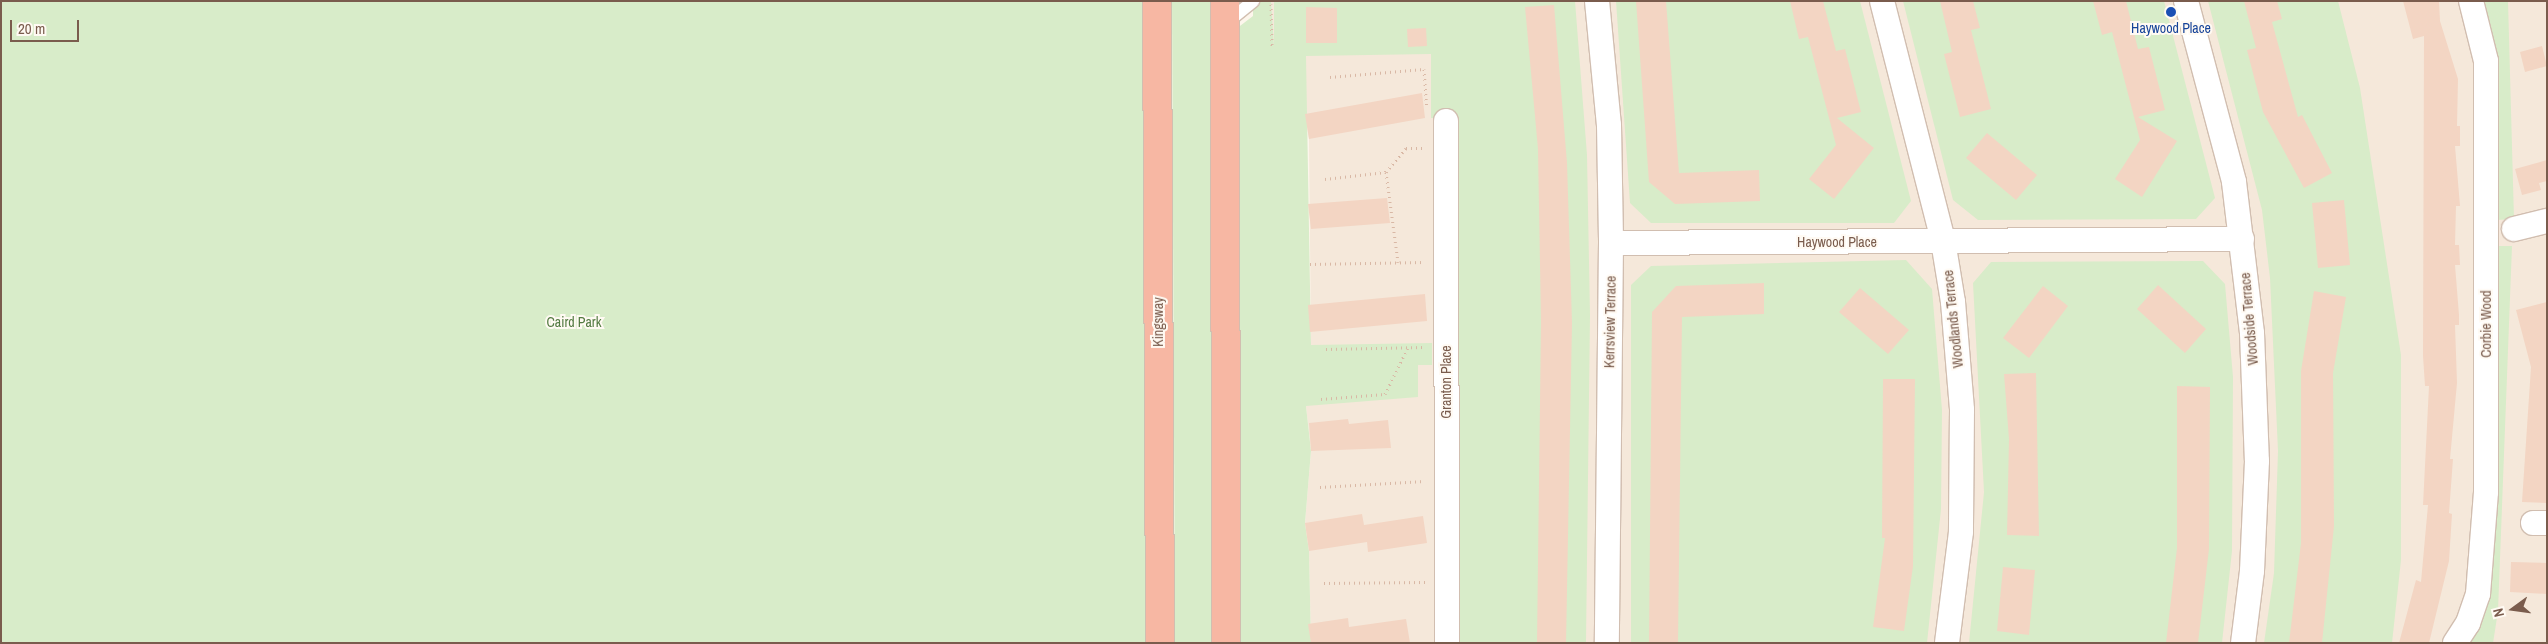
<!DOCTYPE html>
<style>
body{margin:0}
#map{position:relative;width:2548px;height:644px;overflow:hidden;background:#fdf6ec;font-family:"Archivo Narrow",sans-serif}
div>[style]{position:absolute}
.residential>*{inset:0;background:#f5e8da}
.green>*{inset:0;background:#d8ecc9}
.building>*{inset:0;background:#f3d5c3}
.path>*{height:3px;margin-top:-1.5px;transform-origin:0;background:repeating-linear-gradient(90deg,#d9b8a5 0 1px,transparent 0 5px)}
.roads{filter:drop-shadow(1px 0 #d1beb0) drop-shadow(-1px 0 #d1beb0) drop-shadow(0 1px #d1beb0) drop-shadow(0 -1px #d1beb0)}
.lane>*{height:12px;margin:-6px;padding:0 6px;transform-origin:6px;border-radius:6px;background:#fff}
.street>*{height:24px;margin:-12px;padding:0 12px;transform-origin:12px;border-radius:12px;background:#fff}
.highway>*{height:28px;margin:-14px;padding:0 14px;transform-origin:14px;border-radius:14px;background:#f7b7a3}
.dots>*{width:14px;height:14px;translate:-50% -50%;box-sizing:border-box;border:2px solid #fffaf3;border-radius:50%}
span{translate:-50% -50%;white-space:nowrap;text-align:center;line-height:1.15;-webkit-text-stroke:4px #fffaf3;paint-order:stroke}
.transit-label{font-size:14px;color:#164399}
.street-label{font-size:14px;color:#7a5c4d}
.park-label{font-size:14px;color:#537a41}
.frame{position:absolute;inset:0;border:2px solid #7a5c4d;pointer-events:none}
.north{position:absolute;left:2488px;top:584px;width:50px;height:50px;-webkit-text-stroke:4px #fffaf3;paint-order:stroke;rotate:256deg;font-size:14px;font-weight:700;line-height:20px;text-align:center;color:#7a5c4d}
.north::after{content:'';display:block;margin:auto;width:18px;height:22px;background:#7a5c4d;clip-path:polygon(50% 0,100% 100%,50% 72%,0 100%)}
.scale{position:absolute;left:10px;top:20px;width:69px;height:22px;box-sizing:border-box;border:2px solid #7a5c4d;border-top:0;padding-left:6px;font-size:15px;line-height:18px;white-space:nowrap;color:#7a5c4d;-webkit-text-stroke:4px #fffaf3;paint-order:stroke}
</style>
<div id="map">
<div class="residential">
<i style="clip-path:polygon(1271px 1px,2547px 1px,2547px 643px,1311px 643px,1309px 551px,1305px 523px,1311px 451px,1306px 406px,1311px 346px,1309px 139px,1305px 114px,1272px 46px)"></i>
</div>
<div class="green">
<i style="clip-path:polygon(1px 1px,1146px 1px,1148px 643px,1px 643px)"></i>
<i style="clip-path:polygon(1172px 1px,1211px 1px,1213px 643px,1175px 643px)"></i>
<i style="clip-path:polygon(1264px 1px,1271px 1px,1274px 47px,1274px 1px,1575px 1px,1587px 155px,1590px 315px,1586px 643px,1460px 643px,1457px 118px,1431px 118px,1431px 54px,1306px 56px,1311px 345px,1432px 343px,1432px 365px,1418px 365px,1418px 397px,1306px 406px,1311px 451px,1305px 523px,1309px 551px,1311px 643px,1239px 643px,1236px 29px,1253px 16px,1253px 4px)"></i>
<i style="clip-path:polygon(1616px 1px,1860px 1px,1911px 201px,1894px 223px,1651px 223px,1630px 203px)"></i>
<i style="clip-path:polygon(1903px 1px,2164px 1px,2215px 198px,2196px 219px,1978px 220px,1953px 200px)"></i>
<i style="clip-path:polygon(2208px 1px,2338px 1px,2360px 88px,2401px 355px,2401px 560px,2392px 643px,2264px 643px,2274px 573px,2278px 451px,2270px 278px,2262px 210px)"></i>
<i style="clip-path:polygon(2480px 1px,2508px 1px,2514px 219px,2496px 220px)"></i>
<i style="clip-path:polygon(2496px 246px,2512px 246px,2498px 611px,2493px 643px,2465px 643px)"></i>
<i style="clip-path:polygon(1906px 260px,1932px 289px,1942px 410px,1941px 509px,1927px 643px,1631px 643px,1631px 285px,1651px 266px)"></i>
<i style="clip-path:polygon(2203px 261px,2225px 284px,2233px 377px,2232px 551px,2222px 643px,1969px 643px,1984px 492px,1973px 283px,1991px 262px)"></i>
</div>
<div class="building">
<i style="clip-path:polygon(1636px 1px,1666px 1px,1679px 173px,1759px 170px,1760px 201px,1675px 204px,1649px 182px)"></i>
<i style="clip-path:polygon(1790px 1px,1823px 1px,1836px 51px,1845px 49px,1861px 112px,1837px 118px,1874px 148px,1834px 199px,1809px 179px,1836px 145px,1808px 37px,1799px 39px)"></i>
<i style="clip-path:polygon(1940px 1px,1973px 1px,1980px 28px,1971px 30px,1991px 109px,1960px 117px,1944px 54px,1952px 52px)"></i>
<i style="clip-path:polygon(2093px 1px,2126px 1px,2138px 49px,2149px 47px,2165px 110px,2138px 117px,2177px 141px,2142px 197px,2115px 179px,2140px 140px,2112px 32px,2102px 35px)"></i>
<i style="clip-path:polygon(2244px 1px,2277px 1px,2282px 19px,2272px 22px,2298px 117px,2302px 115px,2332px 173px,2304px 188px,2263px 112px,2247px 50px,2256px 48px)"></i>
<i style="clip-path:polygon(2403px 1px,2439px 1px,2440px 21px,2458px 79px,2457px 126px,2460px 126px,2460px 146px,2455px 146px,2460px 206px,2456px 206px,2455px 245px,2459px 245px,2460px 265px,2455px 265px,2459px 315px,2459px 325px,2455px 325px,2457px 383px,2450px 459px,2453px 459px,2449px 513px,2452px 514px,2449px 561px,2429px 643px,2399px 643px,2416px 580px,2421px 582px,2428px 505px,2423px 505px,2429px 386px,2425px 386px,2423px 356px,2424px 36px,2413px 39px)"></i>
<i style="clip-path:polygon(1554px 5px,1567px 163px,1572px 323px,1566px 643px,1537px 643px,1541px 322px,1538px 149px,1525px 7px)"></i>
<i style="clip-path:polygon(1306px 7px,1337px 8px,1337px 43px,1306px 43px)"></i>
<i style="clip-path:polygon(1426px 28px,1427px 46px,1408px 47px,1407px 29px)"></i>
<i style="clip-path:polygon(2542px 46px,2547px 66px,2525px 72px,2520px 52px)"></i>
<i style="clip-path:polygon(1422px 93px,1425px 118px,1309px 139px,1305px 114px)"></i>
<i style="clip-path:polygon(1987px 133px,2037px 175px,2016px 200px,1966px 158px)"></i>
<i style="clip-path:polygon(2547px 160px,2547px 181px,2539px 183px,2541px 190px,2522px 195px,2515px 169px)"></i>
<i style="clip-path:polygon(1387px 198px,1390px 223px,1311px 229px,1308px 204px)"></i>
<i style="clip-path:polygon(2344px 200px,2350px 265px,2318px 268px,2312px 203px)"></i>
<i style="clip-path:polygon(1764px 283px,1764px 314px,1682px 317px,1678px 643px,1649px 643px,1652px 312px,1676px 286px)"></i>
<i style="clip-path:polygon(2158px 285px,2206px 329px,2185px 353px,2137px 309px)"></i>
<i style="clip-path:polygon(2043px 286px,2068px 306px,2029px 358px,2003px 338px)"></i>
<i style="clip-path:polygon(1860px 288px,1909px 330px,1888px 354px,1839px 312px)"></i>
<i style="clip-path:polygon(2314px 291px,2346px 297px,2333px 373px,2334px 526px,2322px 643px,2289px 643px,2301px 543px,2301px 371px)"></i>
<i style="clip-path:polygon(1425px 294px,1427px 321px,1310px 332px,1308px 305px)"></i>
<i style="clip-path:polygon(2547px 302px,2547px 503px,2522px 502px,2531px 367px,2516px 310px)"></i>
<i style="clip-path:polygon(2036px 373px,2039px 536px,2007px 535px,2009px 439px,2004px 374px)"></i>
<i style="clip-path:polygon(1883px 379px,1915px 379px,1913px 566px,1904px 631px,1873px 627px,1885px 538px,1882px 538px)"></i>
<i style="clip-path:polygon(2177px 386px,2210px 387px,2209px 549px,2198px 643px,2166px 643px,2177px 548px)"></i>
<i style="clip-path:polygon(1348px 419px,1349px 424px,1388px 420px,1391px 448px,1311px 451px,1309px 423px)"></i>
<i style="clip-path:polygon(1362px 514px,1364px 525px,1423px 516px,1427px 543px,1368px 552px,1367px 542px,1309px 551px,1305px 523px)"></i>
<i style="clip-path:polygon(2511px 562px,2547px 563px,2547px 594px,2510px 592px)"></i>
<i style="clip-path:polygon(2003px 567px,2035px 570px,2029px 635px,1997px 631px)"></i>
<i style="clip-path:polygon(1348px 618px,1349px 627px,1406px 619px,1410px 643px,1311px 643px,1308px 624px)"></i>
</div>
<div class="path">
<i style="left:1271px;top:4px;width:42px;rotate:88.6deg"></i>
<i style="left:1330px;top:77px;width:94px;rotate:-4.9deg"></i>
<i style="left:1424px;top:69px;width:39px;rotate:86deg"></i>
<i style="left:1386px;top:172px;width:91px;rotate:82.4deg"></i>
<i style="left:1325px;top:179px;width:61px;rotate:-6.5deg"></i>
<i style="left:1386px;top:172px;width:31px;rotate:-50deg"></i>
<i style="left:1406px;top:148px;width:16px"></i>
<i style="left:1310px;top:264px;width:115px;rotate:-1deg"></i>
<i style="left:1326px;top:349px;width:99px;rotate:-1.2deg"></i>
<i style="left:1321px;top:399px;width:64px;rotate:-4.5deg"></i>
<i style="left:1385px;top:394px;width:52px;rotate:-63.9deg"></i>
<i style="left:1320px;top:487px;width:105px;rotate:-3.3deg"></i>
<i style="left:1324px;top:583px;width:101px;rotate:-0.6deg"></i>
</div>
<div class="roads">
<div class="lane">
<i style="left:1225px;top:24px;width:36px;rotate:-39deg"></i>
</div>
<div class="street">
<i style="left:1597px;top:1px;width:125px;rotate:84.5deg"></i>
<i style="left:1609px;top:125px;width:118px;rotate:89deg"></i>
<i style="left:1611px;top:243px;width:400px;rotate:90.6deg"></i>
<i style="left:1882px;top:1px;width:248px;rotate:75.7deg"></i>
<i style="left:1943px;top:241px;width:62px;rotate:80.7deg"></i>
<i style="left:1953px;top:302px;width:108px;rotate:85.2deg"></i>
<i style="left:1962px;top:410px;width:122px;rotate:90.5deg"></i>
<i style="left:1961px;top:532px;width:112px;rotate:97.2deg"></i>
<i style="left:2186px;top:1px;width:187px;rotate:75.1deg"></i>
<i style="left:2234px;top:182px;width:152px;rotate:83.2deg"></i>
<i style="left:2252px;top:333px;width:128px;rotate:87.8deg"></i>
<i style="left:2257px;top:461px;width:110px;rotate:92.6deg"></i>
<i style="left:2252px;top:571px;width:73px;rotate:97.1deg"></i>
<i style="left:1446px;top:121px;width:522px;rotate:89.89deg"></i>
<i style="left:2514px;top:229px;width:34px;rotate:-14deg"></i>
<i style="left:1611px;top:243px;width:631px;rotate:-0.36deg"></i>
<i style="left:2533px;top:523px;width:14px"></i>
<i style="left:2455px;top:643px;width:24px;rotate:-57deg"></i>
<i style="left:2468px;top:623px;width:31px;rotate:-71deg"></i>
<i style="left:2478px;top:594px;width:102px;rotate:-85.5deg"></i>
<i style="left:2486px;top:492px;width:431px;rotate:-90deg"></i>
<i style="left:2486px;top:61px;width:62px;rotate:-104deg"></i>
</div>
<div class="highway">
<i style="left:1157px;top:1px;width:642px;rotate:89.73deg"></i>
<i style="left:1225px;top:1px;width:642px;rotate:89.91deg"></i>
</div>
</div>
<div class="dots">
<i style="left:2171px;top:12px;background:#1a4fb4"></i>
</div>
<div class="transit-label">
<span style="left:2171px;top:28px">Haywood Place</span>
</div>
<div class="street-label">
<span style="left:1837px;top:242px">Haywood Place</span>
<span style="left:1953px;top:319px;rotate:-96deg">Woodlands Terrace</span>
<span style="left:2249px;top:319px;rotate:-95deg">Woodside Terrace</span>
<span style="left:1158px;top:322px;rotate:-90deg">Kingsway</span>
<span style="left:1610px;top:322px;rotate:-89deg">Kerrsview Terrace</span>
<span style="left:2486px;top:324px;rotate:-90deg">Corbie Wood</span>
<span style="left:1446px;top:382px;rotate:-90deg">Granton Place</span>
</div>
<div class="park-label">
<span style="left:574px;top:322px">Caird Park</span>
</div>
<div class="frame"></div>
<div class="north">N</div>
<div class="scale">20 m</div>
</div>
